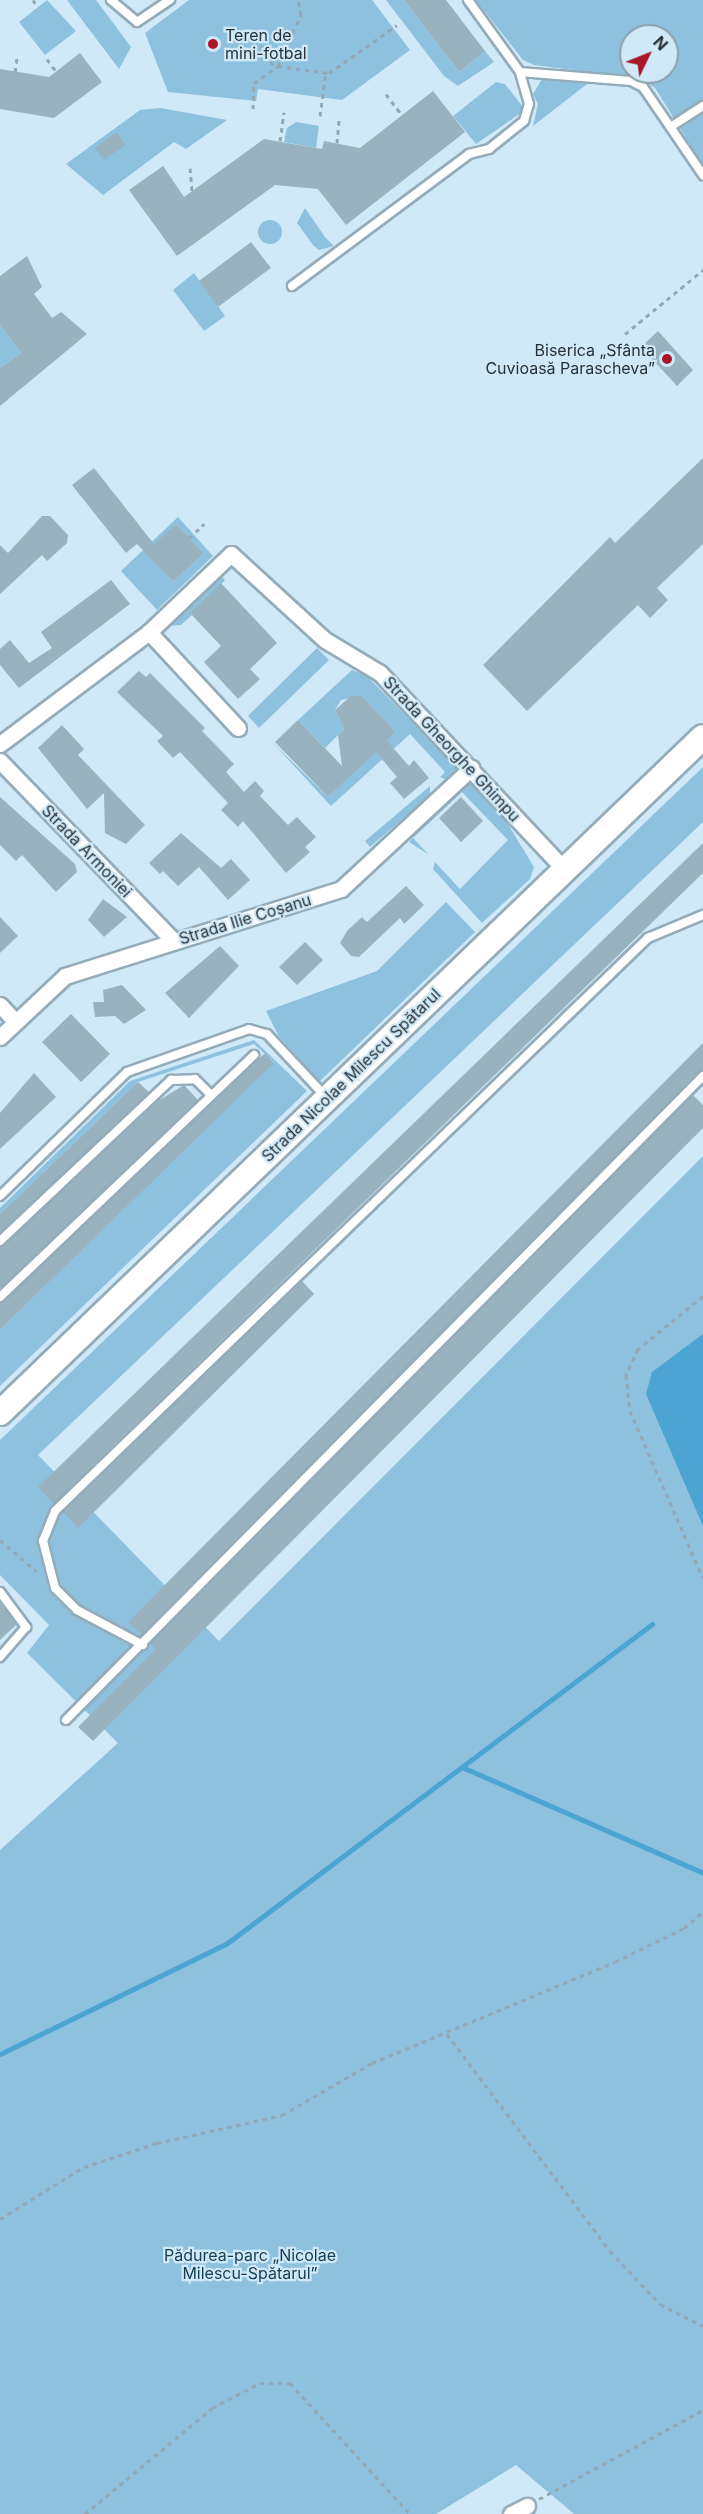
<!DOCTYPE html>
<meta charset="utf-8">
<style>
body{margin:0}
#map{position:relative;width:703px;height:2514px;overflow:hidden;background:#cfe9f8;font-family:Inter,sans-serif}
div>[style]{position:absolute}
.green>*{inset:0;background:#8ec1de}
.round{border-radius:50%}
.water>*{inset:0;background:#4ba4d1}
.stream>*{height:5px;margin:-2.5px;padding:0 2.5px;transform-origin:2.5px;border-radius:2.5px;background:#4ba4d1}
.building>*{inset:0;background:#99b2c0}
.path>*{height:3px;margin-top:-1.5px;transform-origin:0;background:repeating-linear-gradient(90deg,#94a8b4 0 4.5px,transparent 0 9px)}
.roads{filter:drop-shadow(2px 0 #94acba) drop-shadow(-2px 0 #94acba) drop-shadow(0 2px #94acba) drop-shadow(0 -2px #94acba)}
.lane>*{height:8px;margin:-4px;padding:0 4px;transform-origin:4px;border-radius:4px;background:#fff}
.street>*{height:15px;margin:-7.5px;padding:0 7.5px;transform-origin:7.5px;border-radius:7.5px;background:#fff}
.primary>*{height:24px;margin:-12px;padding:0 12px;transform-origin:12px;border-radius:12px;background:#fff}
.dots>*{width:16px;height:16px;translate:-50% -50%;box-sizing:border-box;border:3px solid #cfe9f8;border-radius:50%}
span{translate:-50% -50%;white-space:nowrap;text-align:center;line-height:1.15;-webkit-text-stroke:4.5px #cfe9f8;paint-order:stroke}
.poi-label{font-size:16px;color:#283238}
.left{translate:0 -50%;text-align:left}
.right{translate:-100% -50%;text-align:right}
.street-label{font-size:16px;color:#283238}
.park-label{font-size:16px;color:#153c4f}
.north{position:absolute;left:619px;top:24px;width:60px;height:60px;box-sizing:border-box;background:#cfe9f8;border:2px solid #8ca0ab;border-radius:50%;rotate:47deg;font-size:16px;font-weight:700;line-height:24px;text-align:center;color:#283238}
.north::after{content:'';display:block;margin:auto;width:21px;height:27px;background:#aa1527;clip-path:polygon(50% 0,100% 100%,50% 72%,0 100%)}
</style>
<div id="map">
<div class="green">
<i style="clip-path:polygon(47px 0,76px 31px,45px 55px,19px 22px)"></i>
<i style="clip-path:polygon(67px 0,96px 0,131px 47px,119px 69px)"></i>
<i style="clip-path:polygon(189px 0,372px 0,410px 50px,342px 100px,258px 89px,256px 101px,168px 92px,145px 33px)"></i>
<i style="clip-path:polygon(386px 0,404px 0,459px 72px,485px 51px,494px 62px,458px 86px,444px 76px)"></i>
<i style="clip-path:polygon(evenodd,476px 0,703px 0,703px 165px,655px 88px,642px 79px,534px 65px,523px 60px,476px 0,631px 36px,667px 36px,667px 72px,631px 72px,631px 36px)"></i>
<i style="clip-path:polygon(542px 79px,591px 81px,533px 126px,538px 104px,533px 94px)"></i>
<i style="clip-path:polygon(496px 82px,505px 84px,523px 107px,521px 113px,476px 144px,453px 116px)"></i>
<i style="clip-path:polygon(160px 108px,227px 120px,186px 149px,174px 142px,103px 195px,66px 164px,140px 110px)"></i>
<i style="clip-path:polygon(296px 122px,319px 126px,316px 148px,284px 142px,287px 128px)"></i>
<i style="clip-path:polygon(305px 208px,325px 237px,334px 246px,319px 250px,313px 245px,297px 223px)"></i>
<i class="round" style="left:258px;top:220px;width:24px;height:24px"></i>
<i style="clip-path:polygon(194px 273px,225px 316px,204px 331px,173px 290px)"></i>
<i style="clip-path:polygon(0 325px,21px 353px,0 368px)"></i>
<i style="clip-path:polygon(evenodd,178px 517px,213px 556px,157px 610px,121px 571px,178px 517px,176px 524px,204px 553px,173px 582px,146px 553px,176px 524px)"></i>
<i style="clip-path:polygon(221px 576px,225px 580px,192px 615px,181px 625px,168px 626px)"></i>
<i style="clip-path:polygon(317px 648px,329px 660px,259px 728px,248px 716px)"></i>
<i style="clip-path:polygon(352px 670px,367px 676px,458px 769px,447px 780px,440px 777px,445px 772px,410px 734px,331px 806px,273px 743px,328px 797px,396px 732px,362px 696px,341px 700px,335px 710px,344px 729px,325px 748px,298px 720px)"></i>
<i style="clip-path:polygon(703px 767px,703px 822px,38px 1455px,219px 1641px,703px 1156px,703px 2514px,574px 2514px,516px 2465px,436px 2514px,0 2514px,0 1850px,118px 1743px,27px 1653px,49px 1625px,0 1575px,0 1440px)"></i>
<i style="clip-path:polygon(465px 782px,472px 782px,503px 816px,534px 867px,530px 879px,482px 923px,433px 869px,435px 862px,460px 889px,508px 840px,462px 792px,413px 838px,428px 854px,409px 842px)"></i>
<i style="clip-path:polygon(430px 786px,430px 795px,370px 847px,365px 841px)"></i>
<i style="clip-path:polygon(446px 902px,475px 932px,319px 1082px,278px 1035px,266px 1011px,377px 971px)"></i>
<i style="clip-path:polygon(254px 1040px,307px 1091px,0 1386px,0 1330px,274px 1062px,254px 1044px,138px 1082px,0 1214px,0 1208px,130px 1081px)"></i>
</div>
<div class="water">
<i style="clip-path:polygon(703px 1334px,703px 1526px,646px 1394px,652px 1372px)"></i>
</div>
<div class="stream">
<i style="left:462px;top:1767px;width:263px;rotate:23.7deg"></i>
<i style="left:0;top:2054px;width:251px;rotate:-26deg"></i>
<i style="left:226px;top:1944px;width:533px;rotate:-36.91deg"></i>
</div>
<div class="building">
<i style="clip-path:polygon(404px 0,446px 0,485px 51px,459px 72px)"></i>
<i style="clip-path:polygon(80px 53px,102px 82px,54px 118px,0 109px,0 69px,49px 77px)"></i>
<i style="clip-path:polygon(433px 91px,465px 132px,346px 225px,318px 189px,275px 185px,177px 256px,129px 190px,163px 166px,184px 197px,264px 139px,322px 149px,324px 141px,360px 148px)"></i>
<i style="clip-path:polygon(117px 132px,126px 145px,104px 160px,95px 148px)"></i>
<i style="clip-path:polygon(251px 242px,271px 268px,218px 307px,199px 281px)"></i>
<i style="clip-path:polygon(27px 256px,42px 287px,34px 294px,52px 318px,61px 312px,87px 334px,0 406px,0 368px,21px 353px,0 325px,0 276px)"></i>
<i style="clip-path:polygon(658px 331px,693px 370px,677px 386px,641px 347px)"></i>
<i style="clip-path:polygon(703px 458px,703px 544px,657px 588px,668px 600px,650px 618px,638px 605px,527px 711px,483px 665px,610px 537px,615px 543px)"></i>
<i style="clip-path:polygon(94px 468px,154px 544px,176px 524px,204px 553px,173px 582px,137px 544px,126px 553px,72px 485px)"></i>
<i style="clip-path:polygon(42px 516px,50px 516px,68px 535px,67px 543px,47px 561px,42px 555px,0 594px,0 545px,8px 553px)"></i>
<i style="clip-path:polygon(111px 580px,130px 604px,19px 688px,0 665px,0 649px,10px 640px,29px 663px,52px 648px,41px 632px)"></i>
<i style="clip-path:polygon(221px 583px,277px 643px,250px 669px,260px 679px,238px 699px,204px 662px,221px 646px,190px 613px)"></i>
<i style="clip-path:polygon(139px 671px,146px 677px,150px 673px,205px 728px,202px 731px,234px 764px,226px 772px,244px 792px,255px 781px,264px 791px,260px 796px,288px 825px,297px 817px,316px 837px,305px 847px,310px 852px,286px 873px,243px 821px,238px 827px,221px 810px,228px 803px,180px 752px,173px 758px,157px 741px,163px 736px,117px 692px)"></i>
<i style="clip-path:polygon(351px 696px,362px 696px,396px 732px,387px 741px,409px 766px,414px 760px,429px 778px,404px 799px,390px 783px,397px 777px,376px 752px,328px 797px,275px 742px,298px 720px,342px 766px,338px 735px,344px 729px,335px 710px)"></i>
<i style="clip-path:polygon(62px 725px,84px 749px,78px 755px,145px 825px,126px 844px,105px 833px,104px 793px,87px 809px,38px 748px)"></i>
<i style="clip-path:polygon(0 797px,75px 864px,77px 872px,56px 892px,22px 855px,16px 861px,0 845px)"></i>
<i style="clip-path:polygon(461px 797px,483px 821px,461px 842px,439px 818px)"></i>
<i style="clip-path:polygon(181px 833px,221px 868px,231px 859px,250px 880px,228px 900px,199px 867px,178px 886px,163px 871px,160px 874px,149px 863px)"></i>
<i style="clip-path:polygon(703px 843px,703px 873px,54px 1503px,49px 1499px,38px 1487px)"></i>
<i style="clip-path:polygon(406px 886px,424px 905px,404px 924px,400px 918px,359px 957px,351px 956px,340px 943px,347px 931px,362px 917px,367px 922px)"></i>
<i style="clip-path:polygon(103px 899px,127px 917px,104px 937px,88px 920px)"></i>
<i style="clip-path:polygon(0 917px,18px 936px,0 953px)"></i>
<i style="clip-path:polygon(305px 942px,323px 960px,297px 985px,279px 967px)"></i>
<i style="clip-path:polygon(220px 946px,239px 966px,189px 1018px,165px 993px)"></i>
<i style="clip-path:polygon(122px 985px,146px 1010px,124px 1024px,115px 1016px,95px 1017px,93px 1002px,104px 1002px,103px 990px)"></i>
<i style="clip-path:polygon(71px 1014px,110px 1054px,81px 1082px,42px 1042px)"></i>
<i style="clip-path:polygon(703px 1043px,703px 1070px,142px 1635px,128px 1622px)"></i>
<i style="clip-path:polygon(265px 1053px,274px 1063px,0 1330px,0 1303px)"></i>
<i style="clip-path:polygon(34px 1073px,56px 1097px,0 1149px,0 1113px)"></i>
<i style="clip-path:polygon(138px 1082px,149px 1092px,0 1233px,0 1214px)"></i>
<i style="clip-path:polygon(184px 1085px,198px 1100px,0 1289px,0 1247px,158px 1101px)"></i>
<i style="clip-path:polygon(693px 1095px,703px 1105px,703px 1128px,93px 1741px,78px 1727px,156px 1649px,150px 1643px)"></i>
<i style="clip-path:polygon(302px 1281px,314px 1294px,78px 1528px,63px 1512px)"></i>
<i style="clip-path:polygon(0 1604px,17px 1624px,0 1640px)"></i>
</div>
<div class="path">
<i style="left:33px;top:0;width:4px;rotate:56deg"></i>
<i style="left:251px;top:31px;width:44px;rotate:57deg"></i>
<i style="left:47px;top:59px;width:15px;rotate:53deg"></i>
<i style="left:278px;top:66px;width:56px;rotate:-65.7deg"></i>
<i style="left:301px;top:15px;width:15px;rotate:-101deg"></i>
<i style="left:15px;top:72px;width:15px;rotate:-82deg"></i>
<i style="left:386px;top:94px;width:26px;rotate:53deg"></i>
<i style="left:253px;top:109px;width:26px;rotate:-88deg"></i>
<i style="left:254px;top:83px;width:29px;rotate:-35deg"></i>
<i style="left:278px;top:66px;width:51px;rotate:7.8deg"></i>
<i style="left:329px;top:73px;width:83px;rotate:-35.2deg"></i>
<i style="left:320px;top:116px;width:44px;rotate:-82.2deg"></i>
<i style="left:280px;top:141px;width:29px;rotate:-82deg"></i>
<i style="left:337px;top:143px;width:25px;rotate:-85deg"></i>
<i style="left:190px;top:168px;width:23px;rotate:85deg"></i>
<i style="left:625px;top:334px;width:101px;rotate:-39.4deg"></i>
<i style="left:189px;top:538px;width:21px;rotate:-43deg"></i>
<i style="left:703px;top:1296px;width:84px;rotate:140.8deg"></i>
<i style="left:638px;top:1349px;width:29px;rotate:115deg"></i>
<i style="left:626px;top:1375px;width:36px;rotate:84deg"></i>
<i style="left:630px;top:1411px;width:182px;rotate:66.4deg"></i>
<i style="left:0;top:1540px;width:48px;rotate:40.7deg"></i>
<i style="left:447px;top:2034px;width:271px;rotate:53.1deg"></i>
<i style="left:610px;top:2251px;width:73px;rotate:46.7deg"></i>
<i style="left:660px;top:2304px;width:48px;rotate:27.1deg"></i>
<i style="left:0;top:2219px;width:99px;rotate:-31.8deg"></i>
<i style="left:84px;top:2167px;width:77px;rotate:-18.2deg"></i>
<i style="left:157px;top:2143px;width:128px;rotate:-12.6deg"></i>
<i style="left:282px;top:2115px;width:104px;rotate:-30deg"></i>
<i style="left:372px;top:2063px;width:263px;rotate:-22.6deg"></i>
<i style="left:615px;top:1962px;width:77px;rotate:-26.2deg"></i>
<i style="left:684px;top:1928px;width:25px;rotate:-40deg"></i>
<i style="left:539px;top:2499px;width:187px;rotate:-28.5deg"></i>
<i style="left:85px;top:2514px;width:165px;rotate:-39.8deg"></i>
<i style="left:212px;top:2408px;width:54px;rotate:-27.5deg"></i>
<i style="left:260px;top:2383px;width:30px"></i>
<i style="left:290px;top:2383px;width:178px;rotate:47.5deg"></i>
</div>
<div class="roads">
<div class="lane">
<i style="left:111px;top:0;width:34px;rotate:40deg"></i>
<i style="left:137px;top:22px;width:40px;rotate:-34deg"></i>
<i style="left:520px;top:72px;width:111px;rotate:4.6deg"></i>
<i style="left:631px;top:81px;width:13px;rotate:27deg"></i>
<i style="left:643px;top:87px;width:107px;rotate:55.7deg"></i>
<i style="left:672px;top:126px;width:37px;rotate:-33deg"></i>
<i style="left:292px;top:286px;width:221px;rotate:-36.7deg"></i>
<i style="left:469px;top:154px;width:21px;rotate:-14deg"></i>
<i style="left:489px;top:149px;width:45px;rotate:-38.7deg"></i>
<i style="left:524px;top:121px;width:18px;rotate:-74deg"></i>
<i style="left:529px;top:104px;width:33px;rotate:-106deg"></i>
<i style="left:520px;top:72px;width:89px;rotate:-125.8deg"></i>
<i style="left:0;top:1196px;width:177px;rotate:-44.3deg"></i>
<i style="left:127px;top:1072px;width:129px;rotate:-19.4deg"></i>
<i style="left:249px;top:1029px;width:19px;rotate:16deg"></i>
<i style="left:267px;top:1034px;width:86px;rotate:46.9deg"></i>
<i style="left:0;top:1241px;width:235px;rotate:-43.3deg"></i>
<i style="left:171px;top:1080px;width:24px;rotate:-2deg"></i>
<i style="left:195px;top:1079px;width:23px;rotate:45deg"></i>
<i style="left:0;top:1297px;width:351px;rotate:-43.6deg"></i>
<i style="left:0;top:1592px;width:44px;rotate:53.4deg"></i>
<i style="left:26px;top:1627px;width:40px;rotate:131deg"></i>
<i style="left:143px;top:1645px;width:75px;rotate:-152.1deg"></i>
<i style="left:77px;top:1610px;width:31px;rotate:-135deg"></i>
<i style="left:55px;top:1588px;width:49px;rotate:-104.3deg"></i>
<i style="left:43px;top:1541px;width:32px;rotate:-68deg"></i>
<i style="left:55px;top:1511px;width:825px;rotate:-44.02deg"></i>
<i style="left:648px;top:938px;width:60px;rotate:-22.7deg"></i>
<i style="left:66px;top:1720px;width:906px;rotate:-45.31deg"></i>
</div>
<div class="street">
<i style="left:149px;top:632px;width:131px;rotate:47.2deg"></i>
<i style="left:0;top:744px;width:186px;rotate:-36.9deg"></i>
<i style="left:149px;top:632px;width:113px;rotate:-43.6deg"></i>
<i style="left:231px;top:554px;width:127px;rotate:42.5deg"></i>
<i style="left:325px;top:640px;width:64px;rotate:31deg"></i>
<i style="left:380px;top:673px;width:270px;rotate:46.8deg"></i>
<i style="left:0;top:761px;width:250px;rotate:46deg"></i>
<i style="left:0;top:1005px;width:23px;rotate:47deg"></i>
<i style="left:0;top:1037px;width:89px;rotate:-43.2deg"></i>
<i style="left:65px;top:976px;width:289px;rotate:-17.5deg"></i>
<i style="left:341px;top:889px;width:178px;rotate:-42.9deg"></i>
<i style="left:511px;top:2514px;width:18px;rotate:-27deg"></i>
</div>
<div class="primary">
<i style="left:0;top:1413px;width:975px;rotate:-43.88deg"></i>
</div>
</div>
<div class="dots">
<i style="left:213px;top:44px;background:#aa1527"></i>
<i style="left:667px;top:359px;background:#aa1527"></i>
</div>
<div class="poi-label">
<span class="left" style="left:225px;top:44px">Teren de<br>mini-fotbal</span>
<span class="right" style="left:655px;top:359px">Biserica „Sfânta<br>Cuvioasă Parascheva”</span>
</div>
<div class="street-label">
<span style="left:452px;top:749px;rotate:47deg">Strada Gheorghe Ghimpu</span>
<span style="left:87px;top:851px;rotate:46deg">Strada Armoniei</span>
<span style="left:245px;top:919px;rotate:-17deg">Strada Ilie Coșanu</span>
<span style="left:351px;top:1075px;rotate:-44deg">Strada Nicolae Milescu Spătarul</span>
</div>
<div class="park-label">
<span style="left:250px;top:2264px">Pădurea-parc „Nicolae<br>Milescu-Spătarul”</span>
</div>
<div class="north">N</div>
</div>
